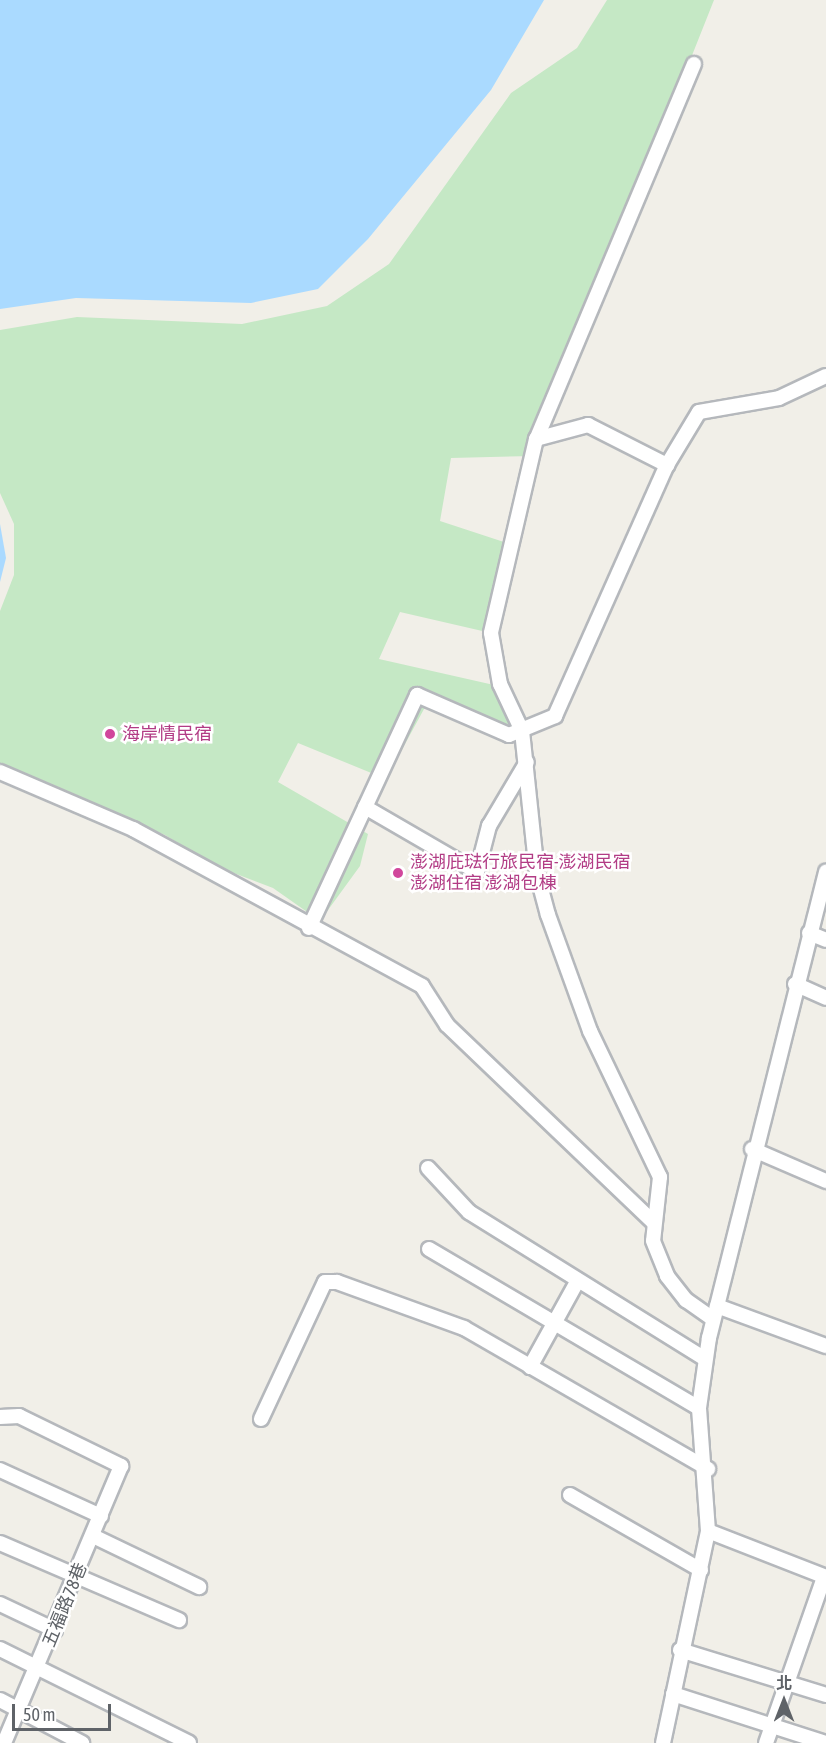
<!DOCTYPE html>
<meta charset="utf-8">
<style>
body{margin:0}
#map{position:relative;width:826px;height:1743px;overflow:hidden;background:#f1efe8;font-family:"Asap Condensed","Noto Sans TC",sans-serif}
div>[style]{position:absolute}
.green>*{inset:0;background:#c5e8c5}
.water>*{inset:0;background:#aadaff}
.roads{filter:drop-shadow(2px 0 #b5b8bc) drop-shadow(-2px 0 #b5b8bc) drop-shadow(0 2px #b5b8bc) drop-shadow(0 -2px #b5b8bc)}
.minor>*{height:14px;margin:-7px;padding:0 7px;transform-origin:7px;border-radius:7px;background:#fff}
.dots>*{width:16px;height:16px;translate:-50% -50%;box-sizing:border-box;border:3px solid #fff;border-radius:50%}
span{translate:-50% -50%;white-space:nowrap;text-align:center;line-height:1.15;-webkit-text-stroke:5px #fff;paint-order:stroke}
.hotel-label{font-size:18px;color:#b23c85}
.left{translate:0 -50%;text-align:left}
.street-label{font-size:18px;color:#5f6368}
.north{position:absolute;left:754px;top:1671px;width:60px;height:60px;-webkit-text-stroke:4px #fff;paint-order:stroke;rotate:0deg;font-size:16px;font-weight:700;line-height:24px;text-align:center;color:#5f6368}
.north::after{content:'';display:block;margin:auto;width:21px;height:27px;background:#5f6368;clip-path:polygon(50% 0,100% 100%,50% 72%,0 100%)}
.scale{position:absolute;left:12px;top:1704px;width:99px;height:27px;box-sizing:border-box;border:3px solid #5f6368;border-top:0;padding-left:8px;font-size:18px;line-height:21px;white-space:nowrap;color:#5f6368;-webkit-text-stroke:4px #fff;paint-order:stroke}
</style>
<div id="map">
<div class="green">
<i style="clip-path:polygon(607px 0,714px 0,533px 456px,451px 458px,440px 521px,510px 544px,491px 633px,400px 612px,379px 659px,494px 685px,519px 745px,431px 708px,424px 709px,386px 779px,298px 743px,278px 782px,368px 834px,360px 866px,320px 921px,273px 888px,218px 867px,165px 835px,0 768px,0 611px,14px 575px,14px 524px,0 493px,0 330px,77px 317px,242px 324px,327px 306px,389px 264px,511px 93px,577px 48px)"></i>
</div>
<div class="water">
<i style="clip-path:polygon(0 0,544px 0,491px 90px,368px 239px,318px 289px,251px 303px,76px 298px,0 309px)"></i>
<i style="clip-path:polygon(0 524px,6px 558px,0 582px)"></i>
</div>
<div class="roads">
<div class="minor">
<i style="left:694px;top:64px;width:407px;rotate:112.8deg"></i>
<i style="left:536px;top:439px;width:199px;rotate:103.1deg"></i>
<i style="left:491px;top:633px;width:52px;rotate:80deg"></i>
<i style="left:500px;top:684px;width:52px;rotate:64.9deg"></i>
<i style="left:522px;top:731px;width:144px;rotate:84deg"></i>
<i style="left:537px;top:874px;width:42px;rotate:75deg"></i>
<i style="left:548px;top:915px;width:123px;rotate:70.1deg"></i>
<i style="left:590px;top:1031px;width:162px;rotate:64.4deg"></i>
<i style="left:660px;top:1177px;width:64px;rotate:96.2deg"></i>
<i style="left:653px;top:1241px;width:38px;rotate:68deg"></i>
<i style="left:667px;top:1276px;width:31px;rotate:52deg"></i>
<i style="left:686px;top:1300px;width:33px;rotate:35deg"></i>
<i style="left:536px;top:439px;width:54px;rotate:-15.1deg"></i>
<i style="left:588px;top:425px;width:89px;rotate:26.9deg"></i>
<i style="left:667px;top:465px;width:62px;rotate:-58.9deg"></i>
<i style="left:699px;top:412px;width:81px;rotate:-9.9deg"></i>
<i style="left:779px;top:398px;width:52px;rotate:-25.1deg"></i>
<i style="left:0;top:772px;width:145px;rotate:23.2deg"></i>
<i style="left:133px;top:829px;width:329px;rotate:28.5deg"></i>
<i style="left:422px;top:986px;width:46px;rotate:57.3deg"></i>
<i style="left:447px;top:1025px;width:286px;rotate:43.7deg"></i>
<i style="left:365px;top:807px;width:129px;rotate:30.1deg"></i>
<i style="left:477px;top:872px;width:48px;rotate:-75.4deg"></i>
<i style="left:489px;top:826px;width:74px;rotate:-59.3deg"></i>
<i style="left:309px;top:928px;width:257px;rotate:-65.1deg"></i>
<i style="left:417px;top:695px;width:100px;rotate:23.5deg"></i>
<i style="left:509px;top:735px;width:50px;rotate:-22.4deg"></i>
<i style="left:555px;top:716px;width:275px;rotate:-66deg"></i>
<i style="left:809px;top:933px;width:18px;rotate:22deg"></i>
<i style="left:795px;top:984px;width:34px;rotate:24deg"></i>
<i style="left:752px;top:1149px;width:81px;rotate:23.4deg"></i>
<i style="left:428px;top:1168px;width:60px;rotate:47deg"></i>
<i style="left:469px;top:1212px;width:278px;rotate:31.9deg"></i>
<i style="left:429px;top:1249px;width:313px;rotate:30.5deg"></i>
<i style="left:717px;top:1306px;width:116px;rotate:20.2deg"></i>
<i style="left:530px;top:1367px;width:99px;rotate:-61.1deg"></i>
<i style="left:0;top:1417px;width:19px;rotate:-3deg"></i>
<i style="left:19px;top:1416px;width:114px;rotate:26.1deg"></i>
<i style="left:121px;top:1466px;width:301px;rotate:112.9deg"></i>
<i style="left:261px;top:1419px;width:151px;rotate:-65deg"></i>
<i style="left:325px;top:1282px;width:12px"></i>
<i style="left:337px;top:1282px;width:135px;rotate:19.9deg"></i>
<i style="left:464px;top:1328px;width:282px;rotate:30deg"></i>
<i style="left:0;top:1470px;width:111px;rotate:24.5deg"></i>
<i style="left:570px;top:1495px;width:151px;rotate:29.8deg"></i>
<i style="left:708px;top:1531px;width:127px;rotate:21.3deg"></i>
<i style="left:93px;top:1536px;width:118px;rotate:25.7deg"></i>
<i style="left:0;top:1543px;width:195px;rotate:23.3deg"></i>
<i style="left:0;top:1604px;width:61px;rotate:25.3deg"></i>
<i style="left:0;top:1649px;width:211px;rotate:26.4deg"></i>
<i style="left:680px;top:1650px;width:153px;rotate:17.1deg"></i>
<i style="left:673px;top:1694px;width:161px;rotate:17.8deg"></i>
<i style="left:0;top:1700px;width:93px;rotate:27.7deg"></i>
<i style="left:663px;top:1743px;width:217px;rotate:-78deg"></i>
<i style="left:708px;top:1531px;width:123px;rotate:-94.2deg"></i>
<i style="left:699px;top:1408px;width:71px;rotate:-81.9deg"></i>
<i style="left:709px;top:1338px;width:481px;rotate:-75.9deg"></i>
<i style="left:766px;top:1743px;width:176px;rotate:-70.7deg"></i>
</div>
</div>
<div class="dots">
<i style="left:110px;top:734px;background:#d1479c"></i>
<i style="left:398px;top:873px;background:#d1479c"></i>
</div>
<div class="hotel-label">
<span class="left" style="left:122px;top:734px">海岸情民宿</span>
<span class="left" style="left:410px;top:873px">澎湖庇琺行旅民宿-澎湖民宿<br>澎湖住宿 澎湖包棟</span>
</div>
<div class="street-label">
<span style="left:65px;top:1605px;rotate:-68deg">五福路78巷</span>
</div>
<div class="north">北</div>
<div class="scale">50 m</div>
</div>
